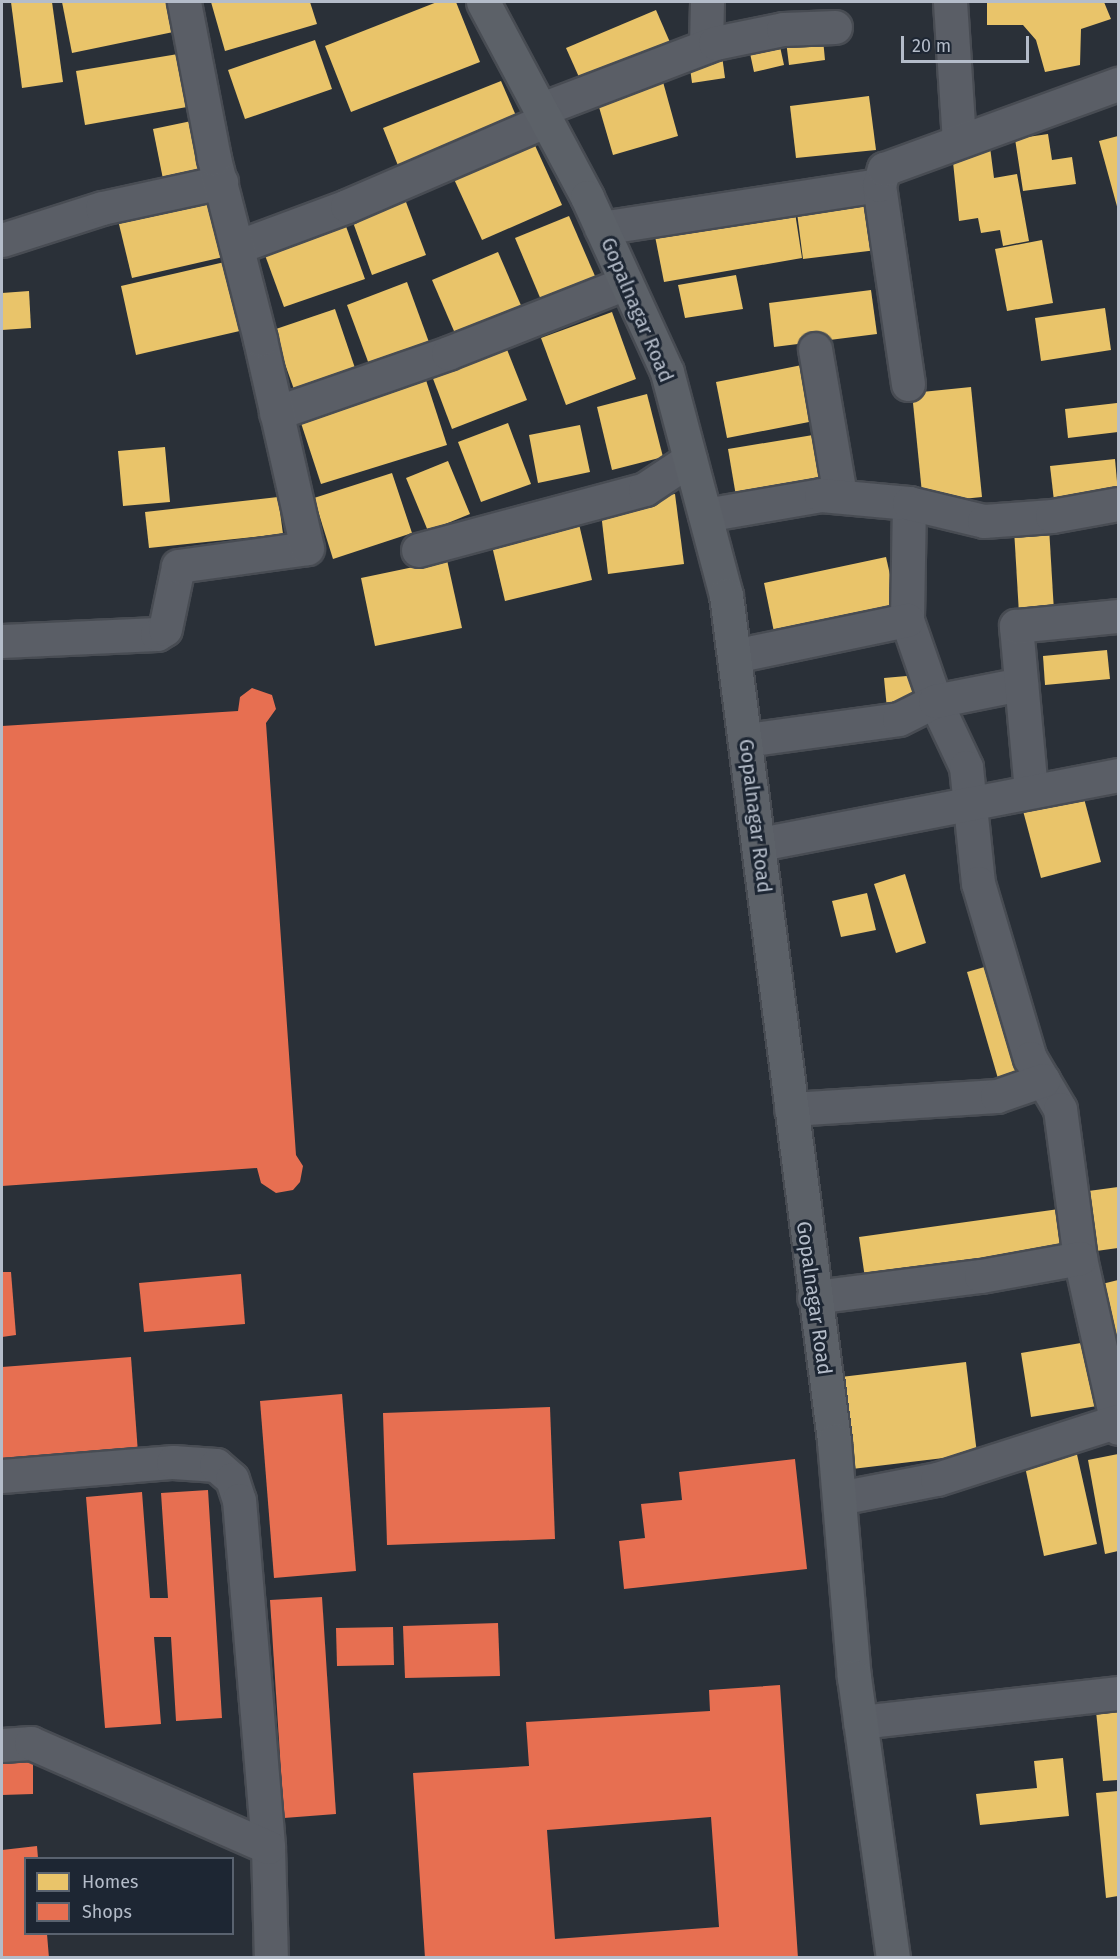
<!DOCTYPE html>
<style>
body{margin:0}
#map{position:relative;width:1120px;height:1959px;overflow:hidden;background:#2a3038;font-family:"Fira Sans",sans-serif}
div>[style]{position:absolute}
.homes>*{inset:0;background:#e9c46a}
.shops>*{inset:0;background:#e76f51}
.roads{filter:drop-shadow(2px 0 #484c53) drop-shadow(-2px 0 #484c53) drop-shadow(0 2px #484c53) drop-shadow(0 -2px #484c53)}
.minor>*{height:33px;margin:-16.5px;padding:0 16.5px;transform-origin:16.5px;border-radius:16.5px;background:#5a5e66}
.major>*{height:33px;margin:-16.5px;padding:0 16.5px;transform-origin:16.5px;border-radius:16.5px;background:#5c6168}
span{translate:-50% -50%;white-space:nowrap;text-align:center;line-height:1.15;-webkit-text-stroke:6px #1d2633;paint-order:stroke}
.street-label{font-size:20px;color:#b4bcc9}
.frame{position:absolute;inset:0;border:3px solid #b4bcc9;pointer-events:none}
.legend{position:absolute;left:24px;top:1857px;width:210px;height:78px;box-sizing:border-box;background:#1d2633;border:2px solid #59626f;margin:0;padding:8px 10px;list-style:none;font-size:18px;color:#b4bcc9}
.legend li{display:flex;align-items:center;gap:12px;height:30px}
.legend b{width:30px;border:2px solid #59626f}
.scale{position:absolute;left:901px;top:36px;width:128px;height:27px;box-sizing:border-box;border:3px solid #b4bcc9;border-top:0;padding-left:8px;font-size:18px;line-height:21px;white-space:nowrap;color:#b4bcc9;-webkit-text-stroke:4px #1d2633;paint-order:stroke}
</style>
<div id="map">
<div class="homes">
<i style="clip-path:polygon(11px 2px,52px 2px,63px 82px,22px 88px)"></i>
<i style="clip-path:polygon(62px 2px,177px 2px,183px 30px,72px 53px)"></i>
<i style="clip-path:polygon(211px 2px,310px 2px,317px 24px,225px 51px)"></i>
<i style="clip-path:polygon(437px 2px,456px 2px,480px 62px,351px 112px,325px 46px)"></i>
<i style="clip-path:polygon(987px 2px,1104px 2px,1111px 19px,1081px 29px,1080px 65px,1045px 72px,1036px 40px,1023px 25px,987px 25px)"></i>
<i style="clip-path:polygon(656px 10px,672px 47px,583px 86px,566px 48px)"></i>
<i style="clip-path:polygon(822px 29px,825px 60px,789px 65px,785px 33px)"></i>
<i style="clip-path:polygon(777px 33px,784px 65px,754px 72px,747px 39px)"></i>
<i style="clip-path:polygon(315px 40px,332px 89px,245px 119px,228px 70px)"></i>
<i style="clip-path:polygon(721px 48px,725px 78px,692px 83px,688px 53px)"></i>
<i style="clip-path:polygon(178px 54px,187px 107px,85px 125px,76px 71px)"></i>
<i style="clip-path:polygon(660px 71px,678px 136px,613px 155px,594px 90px)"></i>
<i style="clip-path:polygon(501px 81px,520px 125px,401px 173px,383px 128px)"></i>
<i style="clip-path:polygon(869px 96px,876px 150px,796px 158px,790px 106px)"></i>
<i style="clip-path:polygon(201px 119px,213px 180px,165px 189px,153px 129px)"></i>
<i style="clip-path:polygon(1048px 134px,1052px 160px,1072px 157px,1076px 184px,1023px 191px,1015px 139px)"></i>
<i style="clip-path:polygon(1118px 136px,1118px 210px,1099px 141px)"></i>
<i style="clip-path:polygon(533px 141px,562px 205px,482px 240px,453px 177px)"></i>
<i style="clip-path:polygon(990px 147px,994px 178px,1017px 174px,1029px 241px,1003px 246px,1000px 230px,981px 233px,978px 218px,959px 221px,952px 152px)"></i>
<i style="clip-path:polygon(218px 193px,232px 255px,132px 278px,117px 216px)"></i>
<i style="clip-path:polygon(403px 194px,426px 255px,372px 275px,350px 214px)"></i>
<i style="clip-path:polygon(878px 194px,885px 249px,803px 259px,796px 205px)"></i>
<i style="clip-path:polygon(794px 206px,802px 258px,664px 282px,654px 231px)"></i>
<i style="clip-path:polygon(569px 216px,598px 283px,544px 307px,515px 238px)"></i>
<i style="clip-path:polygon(343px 218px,365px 279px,284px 307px,262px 247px)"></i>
<i style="clip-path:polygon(1042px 240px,1053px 303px,1007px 311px,995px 249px)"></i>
<i style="clip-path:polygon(498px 252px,523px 310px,457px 338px,432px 280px)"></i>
<i style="clip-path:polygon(229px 261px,244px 330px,136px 355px,121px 286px)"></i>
<i style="clip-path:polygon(736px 275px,743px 309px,685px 318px,678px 285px)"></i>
<i style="clip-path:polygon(407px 282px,430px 345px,370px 367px,347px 305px)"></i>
<i style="clip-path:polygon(871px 290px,877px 334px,774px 347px,769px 303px)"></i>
<i style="clip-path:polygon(29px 291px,31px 328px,2px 330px,2px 293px)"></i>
<i style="clip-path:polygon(1105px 308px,1111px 350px,1041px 361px,1035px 318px)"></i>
<i style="clip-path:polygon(335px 309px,357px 374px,296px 395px,273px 330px)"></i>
<i style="clip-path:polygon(612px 312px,636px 379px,566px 405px,541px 338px)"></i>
<i style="clip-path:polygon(506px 347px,527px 400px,452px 429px,432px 376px)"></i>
<i style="clip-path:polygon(802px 365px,814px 421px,727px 438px,716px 382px)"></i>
<i style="clip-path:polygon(425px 377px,447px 445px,321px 484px,299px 417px)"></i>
<i style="clip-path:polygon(971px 387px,982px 497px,923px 503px,912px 393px)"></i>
<i style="clip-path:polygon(647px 394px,663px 457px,612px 470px,597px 407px)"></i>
<i style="clip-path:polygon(1117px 403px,1118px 432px,1068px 438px,1065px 409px)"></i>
<i style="clip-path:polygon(508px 423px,531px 484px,481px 502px,458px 442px)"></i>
<i style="clip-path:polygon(580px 425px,590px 472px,538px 483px,529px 435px)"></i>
<i style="clip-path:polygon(819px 434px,828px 487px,737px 502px,728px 449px)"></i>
<i style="clip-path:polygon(165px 447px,170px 502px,123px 506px,118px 451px)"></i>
<i style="clip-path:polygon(1115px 459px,1118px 493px,1054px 501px,1050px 466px)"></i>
<i style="clip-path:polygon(448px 461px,470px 514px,428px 531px,406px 478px)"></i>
<i style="clip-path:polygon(392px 473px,412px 533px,333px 559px,314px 498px)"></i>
<i style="clip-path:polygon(675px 494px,684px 564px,608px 574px,600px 504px)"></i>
<i style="clip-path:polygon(278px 497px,283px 534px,149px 548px,145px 512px)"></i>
<i style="clip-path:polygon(579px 524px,592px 580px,505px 601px,492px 546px)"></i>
<i style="clip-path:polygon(1049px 527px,1054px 612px,1019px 614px,1014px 529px)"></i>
<i style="clip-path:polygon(886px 557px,897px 606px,774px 632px,764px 583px)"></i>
<i style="clip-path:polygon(447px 560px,462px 628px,375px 646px,361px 578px)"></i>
<i style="clip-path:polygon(1107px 650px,1110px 679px,1045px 685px,1043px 656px)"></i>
<i style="clip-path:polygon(918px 675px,921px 706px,887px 709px,884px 678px)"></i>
<i style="clip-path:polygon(1082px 791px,1101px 862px,1041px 878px,1022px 807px)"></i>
<i style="clip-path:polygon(905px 874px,926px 943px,896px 953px,874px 884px)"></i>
<i style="clip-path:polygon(867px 893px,876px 930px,841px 937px,832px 901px)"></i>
<i style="clip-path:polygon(995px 964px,1027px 1073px,999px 1082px,967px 972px)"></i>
<i style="clip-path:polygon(1118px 1187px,1118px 1248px,1089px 1252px,1081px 1192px)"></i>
<i style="clip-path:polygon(1059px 1209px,1065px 1250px,865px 1278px,859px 1237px)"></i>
<i style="clip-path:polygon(1118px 1280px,1118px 1392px,1094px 1286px)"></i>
<i style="clip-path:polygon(1093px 1341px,1103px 1405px,1031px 1417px,1021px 1353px)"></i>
<i style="clip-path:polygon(966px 1362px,977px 1454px,852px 1469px,841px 1377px)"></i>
<i style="clip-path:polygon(1076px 1450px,1097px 1544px,1044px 1556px,1024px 1462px)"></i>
<i style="clip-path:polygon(1118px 1454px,1118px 1551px,1105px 1554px,1088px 1460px)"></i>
<i style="clip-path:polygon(1118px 1708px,1118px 1780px,1103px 1781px,1096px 1711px)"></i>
<i style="clip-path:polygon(1063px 1758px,1069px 1816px,980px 1825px,976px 1794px,1037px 1788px,1034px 1761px)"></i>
<i style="clip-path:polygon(1118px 1791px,1118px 1896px,1106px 1898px,1096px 1793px)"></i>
</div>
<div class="shops">
<i style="clip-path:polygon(252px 688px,272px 695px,276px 709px,266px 723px,296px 1155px,303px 1166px,300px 1182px,293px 1190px,276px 1193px,261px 1183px,257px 1168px,2px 1186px,2px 726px,238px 711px,240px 697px)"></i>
<i style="clip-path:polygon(2px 1272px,11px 1272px,16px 1335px,2px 1337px)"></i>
<i style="clip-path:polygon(241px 1274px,245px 1324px,144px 1332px,139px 1283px)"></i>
<i style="clip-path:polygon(131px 1357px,138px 1453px,2px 1463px,2px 1367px)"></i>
<i style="clip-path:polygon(342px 1394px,356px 1571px,274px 1578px,260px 1401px)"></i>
<i style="clip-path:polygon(550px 1407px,555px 1539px,387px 1545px,383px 1413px)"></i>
<i style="clip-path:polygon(795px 1459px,807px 1569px,624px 1589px,619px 1541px,645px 1538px,641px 1504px,682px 1500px,679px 1472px)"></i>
<i style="clip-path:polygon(208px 1490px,222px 1718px,176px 1721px,171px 1637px,154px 1637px,161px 1724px,105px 1728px,86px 1497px,142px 1492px,150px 1598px,168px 1598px,161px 1493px)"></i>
<i style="clip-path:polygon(322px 1597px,336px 1814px,284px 1818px,270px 1600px)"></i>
<i style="clip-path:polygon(498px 1623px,500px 1676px,405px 1678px,403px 1626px)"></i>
<i style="clip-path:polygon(393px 1627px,394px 1665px,337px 1666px,336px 1628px)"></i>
<i style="clip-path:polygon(evenodd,780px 1685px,798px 1958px,425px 1958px,413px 1773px,529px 1766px,526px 1722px,710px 1711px,709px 1690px,780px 1685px,711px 1817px,719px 1927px,555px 1939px,547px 1830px,711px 1817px)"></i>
<i style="clip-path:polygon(33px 1754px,33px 1794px,2px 1795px,2px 1755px)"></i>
<i style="clip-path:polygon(37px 1846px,38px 1858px,26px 1858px,26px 1934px,47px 1934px,49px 1958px,2px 1958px,2px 1850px)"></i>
</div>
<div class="roads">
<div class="minor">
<i style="left:950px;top:2px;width:139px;rotate:86.3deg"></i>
<i style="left:706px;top:46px;width:44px;rotate:-88.7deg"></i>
<i style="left:542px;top:109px;width:185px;rotate:-20.9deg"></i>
<i style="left:715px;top:43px;width:69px;rotate:-11.6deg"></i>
<i style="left:783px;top:29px;width:52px;rotate:-2.2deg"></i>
<i style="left:601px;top:228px;width:281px;rotate:-8.8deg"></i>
<i style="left:2px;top:240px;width:105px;rotate:-17.7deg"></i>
<i style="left:102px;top:208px;width:122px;rotate:-12.3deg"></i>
<i style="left:237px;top:247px;width:117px;rotate:-20.4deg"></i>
<i style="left:347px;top:206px;width:218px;rotate:-23.3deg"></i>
<i style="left:815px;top:349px;width:149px;rotate:80.3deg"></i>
<i style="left:908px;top:384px;width:201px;rotate:-98.3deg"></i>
<i style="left:879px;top:185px;width:17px;rotate:-73deg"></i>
<i style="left:884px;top:169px;width:249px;rotate:-20deg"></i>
<i style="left:276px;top:413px;width:182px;rotate:-19.2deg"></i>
<i style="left:448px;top:353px;width:191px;rotate:-21.5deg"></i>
<i style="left:909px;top:503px;width:117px;rotate:91deg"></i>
<i style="left:907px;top:620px;width:86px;rotate:70.9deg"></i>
<i style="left:935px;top:701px;width:73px;rotate:64.8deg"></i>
<i style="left:966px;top:767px;width:117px;rotate:84.1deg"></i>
<i style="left:978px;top:883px;width:183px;rotate:73.5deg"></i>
<i style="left:1030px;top:1058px;width:59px;rotate:59.5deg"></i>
<i style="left:1060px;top:1109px;width:150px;rotate:82.4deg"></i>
<i style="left:1080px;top:1258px;width:174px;rotate:77.4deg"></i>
<i style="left:705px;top:515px;width:118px;rotate:-9.8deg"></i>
<i style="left:821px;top:495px;width:88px;rotate:5.2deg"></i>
<i style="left:909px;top:503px;width:77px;rotate:13.5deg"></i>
<i style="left:984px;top:521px;width:68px;rotate:-4.2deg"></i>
<i style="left:1052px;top:516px;width:67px;rotate:-10.3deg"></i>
<i style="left:418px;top:550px;width:235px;rotate:-15deg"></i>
<i style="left:645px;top:489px;width:54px;rotate:-33.7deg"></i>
<i style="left:2px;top:641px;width:155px;rotate:-2.6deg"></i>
<i style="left:157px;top:634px;width:9px;rotate:-32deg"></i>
<i style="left:165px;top:629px;width:64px;rotate:-78.3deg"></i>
<i style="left:178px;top:566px;width:130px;rotate:-7.9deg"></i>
<i style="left:307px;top:548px;width:214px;rotate:-102.7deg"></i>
<i style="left:260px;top:339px;width:187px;rotate:-104.3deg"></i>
<i style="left:214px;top:158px;width:159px;rotate:-100.9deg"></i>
<i style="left:734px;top:656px;width:177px;rotate:-11.8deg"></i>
<i style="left:746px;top:740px;width:154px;rotate:-7.8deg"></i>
<i style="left:899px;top:719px;width:40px;rotate:-26.6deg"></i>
<i style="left:935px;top:701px;width:88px;rotate:-11.2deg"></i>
<i style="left:1031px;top:791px;width:166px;rotate:-95.2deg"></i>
<i style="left:1016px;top:626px;width:102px;rotate:-5.6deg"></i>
<i style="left:760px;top:844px;width:365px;rotate:-10.9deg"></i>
<i style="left:791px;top:1109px;width:206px;rotate:-3.6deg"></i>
<i style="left:997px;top:1096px;width:49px;rotate:-19.2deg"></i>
<i style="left:814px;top:1297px;width:168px;rotate:-7.2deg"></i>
<i style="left:981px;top:1276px;width:101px;rotate:-10.3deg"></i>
<i style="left:2px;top:1476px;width:172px;rotate:-4.7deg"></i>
<i style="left:173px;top:1462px;width:43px;rotate:4deg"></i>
<i style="left:216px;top:1465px;width:21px;rotate:41deg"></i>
<i style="left:232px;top:1479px;width:22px;rotate:72deg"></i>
<i style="left:239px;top:1500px;width:348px;rotate:85.2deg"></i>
<i style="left:268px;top:1847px;width:111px;rotate:88.5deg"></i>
<i style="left:839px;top:1498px;width:100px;rotate:-11deg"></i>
<i style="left:937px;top:1479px;width:190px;rotate:-17.8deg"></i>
<i style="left:860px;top:1722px;width:260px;rotate:-6.4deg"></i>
<i style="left:2px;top:1745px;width:29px;rotate:-4deg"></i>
<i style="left:31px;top:1743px;width:259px;rotate:23.7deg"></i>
</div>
<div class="major">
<i style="left:483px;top:2px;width:221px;rotate:61.9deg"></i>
<i style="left:587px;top:197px;width:192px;rotate:65.4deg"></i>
<i style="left:667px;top:372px;width:231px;rotate:75.2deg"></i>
<i style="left:726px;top:595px;width:853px;rotate:82.72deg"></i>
<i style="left:834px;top:1441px;width:237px;rotate:85.2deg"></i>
<i style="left:854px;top:1677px;width:284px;rotate:82.1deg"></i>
</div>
</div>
<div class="street-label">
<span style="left:637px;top:310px;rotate:67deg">Gopalnagar Road</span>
<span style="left:755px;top:816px;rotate:83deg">Gopalnagar Road</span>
<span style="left:814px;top:1298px;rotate:82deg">Gopalnagar Road</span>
</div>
<div class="frame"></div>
<ul class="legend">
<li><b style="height:16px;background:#e9c46a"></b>Homes</li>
<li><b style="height:16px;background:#e76f51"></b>Shops</li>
</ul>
<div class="scale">20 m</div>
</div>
